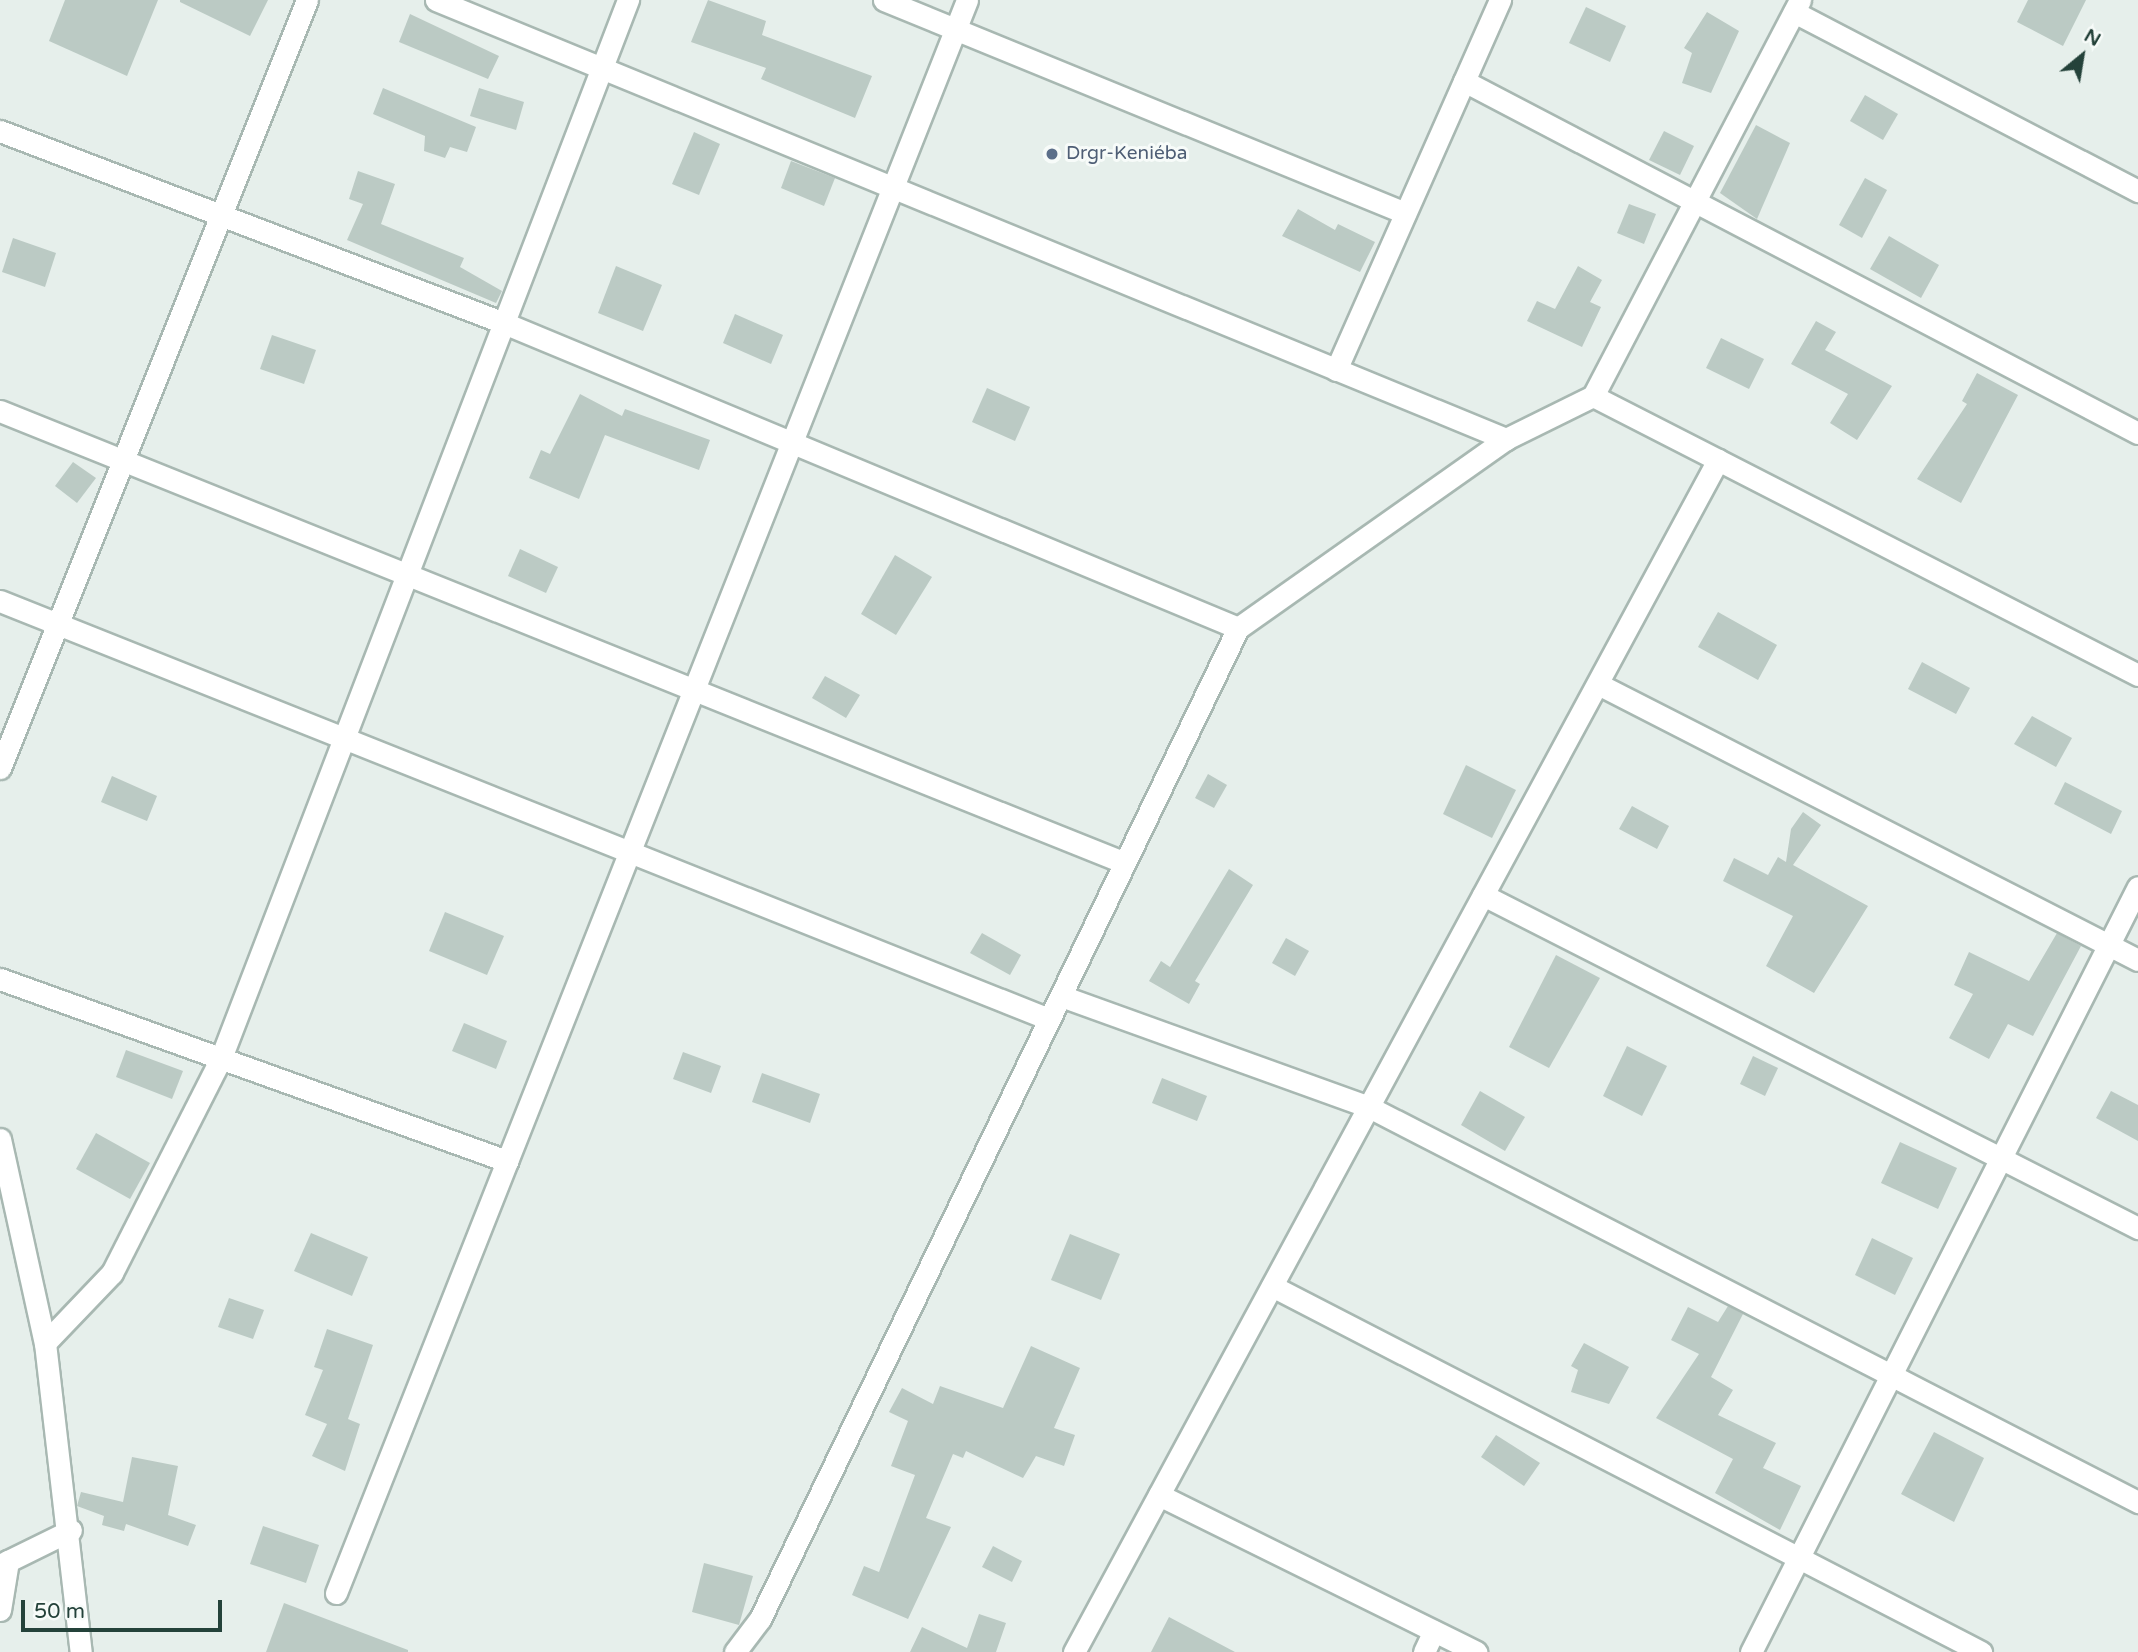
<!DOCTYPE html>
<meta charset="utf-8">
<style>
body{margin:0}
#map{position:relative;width:2138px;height:1652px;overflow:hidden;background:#e6efeb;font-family:"Varela Round",sans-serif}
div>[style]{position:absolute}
.building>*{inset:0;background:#bbcac4}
.roads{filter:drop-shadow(2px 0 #a8b8b2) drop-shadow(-2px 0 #a8b8b2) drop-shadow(0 2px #a8b8b2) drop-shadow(0 -2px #a8b8b2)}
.street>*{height:21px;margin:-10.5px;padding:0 10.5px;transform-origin:10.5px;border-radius:10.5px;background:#fff}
.dots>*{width:19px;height:19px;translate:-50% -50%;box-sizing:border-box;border:4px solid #f7fbf9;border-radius:50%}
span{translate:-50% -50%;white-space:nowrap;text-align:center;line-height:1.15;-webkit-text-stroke:6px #f7fbf9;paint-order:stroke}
.service-label{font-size:19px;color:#4e5e75}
.left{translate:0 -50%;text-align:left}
.north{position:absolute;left:2047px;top:21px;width:70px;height:70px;-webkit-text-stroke:5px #f7fbf9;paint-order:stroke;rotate:30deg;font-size:19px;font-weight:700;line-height:28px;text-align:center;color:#24423a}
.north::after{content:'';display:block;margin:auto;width:24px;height:32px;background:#24423a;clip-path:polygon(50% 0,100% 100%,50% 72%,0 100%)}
.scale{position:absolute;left:21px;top:1600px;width:201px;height:32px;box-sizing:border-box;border:4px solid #24423a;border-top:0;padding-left:9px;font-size:21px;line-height:24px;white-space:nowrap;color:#24423a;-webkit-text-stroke:5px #f7fbf9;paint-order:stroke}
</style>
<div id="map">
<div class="building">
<i style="clip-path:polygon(65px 0,158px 0,127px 76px,49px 41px)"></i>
<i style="clip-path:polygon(268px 0,250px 36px,180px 2px,180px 0)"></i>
<i style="clip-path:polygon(708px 0,766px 21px,762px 35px,872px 76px,855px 118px,761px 79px,766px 68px,691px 42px)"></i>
<i style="clip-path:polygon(2028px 0,2086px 0,2063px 46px,2017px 22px)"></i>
<i style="clip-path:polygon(1586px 7px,1626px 26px,1610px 62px,1569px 43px)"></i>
<i style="clip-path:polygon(1707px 12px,1739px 31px,1711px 93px,1682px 83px,1692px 53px,1684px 48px)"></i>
<i style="clip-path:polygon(410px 14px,499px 56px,488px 79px,399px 42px)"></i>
<i style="clip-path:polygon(383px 88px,476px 127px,467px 152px,450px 147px,445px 158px,424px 151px,425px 136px,373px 114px)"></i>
<i style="clip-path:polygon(479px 88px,524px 102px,516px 130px,470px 116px)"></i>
<i style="clip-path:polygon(1865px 95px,1898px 114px,1883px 140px,1850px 121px)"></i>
<i style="clip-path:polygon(1756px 125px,1790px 143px,1757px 219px,1720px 193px)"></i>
<i style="clip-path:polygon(1664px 131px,1694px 146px,1680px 175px,1649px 160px)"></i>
<i style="clip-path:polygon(694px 132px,720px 144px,699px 195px,672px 184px)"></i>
<i style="clip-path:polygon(791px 161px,835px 178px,824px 206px,781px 188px)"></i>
<i style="clip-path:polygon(358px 171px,395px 184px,381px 224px,464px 258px,460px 267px,502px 291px,496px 303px,347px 240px,363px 204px,349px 199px)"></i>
<i style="clip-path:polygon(1865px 178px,1887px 190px,1862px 238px,1839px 225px)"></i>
<i style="clip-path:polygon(1629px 204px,1656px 214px,1644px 244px,1617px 233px)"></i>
<i style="clip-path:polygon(1298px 209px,1335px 230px,1338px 224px,1375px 242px,1360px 272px,1282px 236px)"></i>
<i style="clip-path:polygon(1889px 236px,1939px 265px,1921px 298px,1870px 269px)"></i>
<i style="clip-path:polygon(13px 238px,56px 253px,45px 287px,2px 272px)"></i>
<i style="clip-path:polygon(616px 266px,662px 285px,643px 331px,598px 313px)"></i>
<i style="clip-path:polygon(1578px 266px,1602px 280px,1590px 302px,1601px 307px,1582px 347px,1527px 321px,1537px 301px,1555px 309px)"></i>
<i style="clip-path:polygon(735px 314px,783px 335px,771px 364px,723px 343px)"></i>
<i style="clip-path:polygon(1816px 321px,1836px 332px,1825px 350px,1892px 386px,1857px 440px,1830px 423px,1848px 394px,1791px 364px)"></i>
<i style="clip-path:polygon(272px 335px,316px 350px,304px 384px,260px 369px)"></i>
<i style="clip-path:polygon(1721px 338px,1764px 359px,1749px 389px,1706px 368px)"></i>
<i style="clip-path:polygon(1977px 373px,2018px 395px,1961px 503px,1917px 479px,1967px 404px,1962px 401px)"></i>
<i style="clip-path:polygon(987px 388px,1030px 407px,1015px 441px,972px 422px)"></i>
<i style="clip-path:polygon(580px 394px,622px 416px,625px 409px,710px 440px,699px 470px,605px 435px,579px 499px,529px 478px,541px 450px,550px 454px)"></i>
<i style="clip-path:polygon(73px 462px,96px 478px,77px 503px,55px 486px)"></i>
<i style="clip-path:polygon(520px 549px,558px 567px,546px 593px,508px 576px)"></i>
<i style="clip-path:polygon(895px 555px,932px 577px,896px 635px,861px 614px)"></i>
<i style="clip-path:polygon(1718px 612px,1777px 645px,1758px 680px,1698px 647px)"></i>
<i style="clip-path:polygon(1922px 662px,1970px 688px,1956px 714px,1908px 689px)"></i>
<i style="clip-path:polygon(825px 676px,860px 695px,846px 718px,812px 698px)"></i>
<i style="clip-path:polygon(2032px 716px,2072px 738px,2056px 767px,2014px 744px)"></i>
<i style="clip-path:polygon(1466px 765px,1516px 790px,1492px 838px,1443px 814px)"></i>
<i style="clip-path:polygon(1208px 774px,1227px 785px,1214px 808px,1195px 798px)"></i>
<i style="clip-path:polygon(112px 776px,157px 796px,147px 821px,101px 802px)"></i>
<i style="clip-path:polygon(2065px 782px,2122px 811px,2111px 834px,2054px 804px)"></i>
<i style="clip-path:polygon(1632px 806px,1669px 826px,1657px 849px,1619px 829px)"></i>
<i style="clip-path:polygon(1803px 812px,1821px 825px,1793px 865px,1868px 906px,1814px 993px,1766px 966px,1793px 916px,1723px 881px,1734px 858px,1768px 875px,1778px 857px,1786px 862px,1791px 829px)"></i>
<i style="clip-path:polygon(1229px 869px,1253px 885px,1195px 981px,1200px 984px,1189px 1004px,1149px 981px,1161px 961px,1170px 967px)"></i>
<i style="clip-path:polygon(445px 912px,504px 936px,487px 975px,429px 951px)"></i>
<i style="clip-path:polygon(982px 933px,1021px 955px,1010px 975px,970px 953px)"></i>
<i style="clip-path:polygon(2057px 933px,2081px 946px,2033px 1036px,2008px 1024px,1989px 1059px,1949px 1038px,1973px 994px,1954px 985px,1969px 952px,2029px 981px)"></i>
<i style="clip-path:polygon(1286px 938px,1309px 951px,1295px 976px,1272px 963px)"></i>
<i style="clip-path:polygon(1556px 955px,1600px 978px,1549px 1068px,1509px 1047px)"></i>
<i style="clip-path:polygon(464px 1023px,507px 1041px,496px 1069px,452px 1051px)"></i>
<i style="clip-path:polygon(1627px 1046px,1667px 1066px,1642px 1116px,1603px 1096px)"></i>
<i style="clip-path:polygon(126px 1050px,183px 1071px,172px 1099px,116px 1077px)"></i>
<i style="clip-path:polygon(683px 1052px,721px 1066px,711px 1093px,673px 1079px)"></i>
<i style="clip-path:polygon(1753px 1056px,1778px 1068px,1765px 1096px,1740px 1084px)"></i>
<i style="clip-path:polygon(762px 1073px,820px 1094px,810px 1123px,752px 1102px)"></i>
<i style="clip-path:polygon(1162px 1078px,1207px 1096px,1197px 1121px,1152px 1103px)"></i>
<i style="clip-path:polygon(1480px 1091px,1525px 1117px,1505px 1151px,1461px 1125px)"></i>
<i style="clip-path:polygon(2111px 1091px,2138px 1105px,2138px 1141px,2096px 1118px)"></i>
<i style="clip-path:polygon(96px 1133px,150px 1163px,130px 1199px,76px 1169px)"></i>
<i style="clip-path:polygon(1900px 1142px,1957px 1168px,1938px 1209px,1881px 1183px)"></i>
<i style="clip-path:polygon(311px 1233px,368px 1257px,352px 1296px,294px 1271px)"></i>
<i style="clip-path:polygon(1070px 1234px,1120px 1254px,1101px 1300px,1051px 1280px)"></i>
<i style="clip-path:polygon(1872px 1238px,1913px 1258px,1895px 1295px,1855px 1275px)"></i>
<i style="clip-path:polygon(229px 1298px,264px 1310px,253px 1339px,218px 1327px)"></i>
<i style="clip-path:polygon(1728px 1306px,1743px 1314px,1711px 1377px,1733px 1390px,1718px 1415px,1776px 1443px,1763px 1468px,1801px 1486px,1780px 1530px,1715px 1493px,1733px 1459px,1656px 1418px,1699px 1354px,1671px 1340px,1688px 1307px,1718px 1322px)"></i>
<i style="clip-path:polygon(327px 1329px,373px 1345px,348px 1419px,360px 1424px,345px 1471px,312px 1456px,327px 1424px,305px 1415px,323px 1370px,314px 1367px)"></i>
<i style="clip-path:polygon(1584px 1343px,1629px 1367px,1609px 1404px,1571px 1392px,1578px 1370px,1571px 1366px)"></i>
<i style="clip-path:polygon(1031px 1346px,1080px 1368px,1054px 1428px,1075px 1435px,1064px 1466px,1036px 1456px,1023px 1478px,966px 1451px,963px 1458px,953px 1454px,926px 1518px,951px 1527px,908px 1619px,852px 1595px,864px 1566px,879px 1572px,915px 1475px,891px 1466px,908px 1421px,889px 1412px,902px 1388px,933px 1404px,940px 1386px,1003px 1408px)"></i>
<i style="clip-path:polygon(1934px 1432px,1984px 1458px,1954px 1522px,1901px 1494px)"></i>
<i style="clip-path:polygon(1496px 1435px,1540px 1463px,1524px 1486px,1481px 1457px)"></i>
<i style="clip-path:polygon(132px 1457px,178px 1466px,168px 1515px,196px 1525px,188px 1546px,126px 1524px,124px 1531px,102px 1525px,104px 1516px,77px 1506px,81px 1492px,123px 1502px)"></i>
<i style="clip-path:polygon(263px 1526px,319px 1545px,306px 1583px,250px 1564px)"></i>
<i style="clip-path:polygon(993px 1546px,1022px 1561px,1012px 1582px,982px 1567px)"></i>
<i style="clip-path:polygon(704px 1563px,753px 1576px,739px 1625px,692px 1612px)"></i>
<i style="clip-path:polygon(284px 1603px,408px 1650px,408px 1652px,266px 1652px)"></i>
<i style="clip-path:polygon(979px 1614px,1006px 1623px,996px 1652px,910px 1652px,922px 1627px,967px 1648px)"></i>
<i style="clip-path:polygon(1169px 1617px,1235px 1652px,1151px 1652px)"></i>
</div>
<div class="roads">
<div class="street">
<i style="left:436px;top:0;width:1157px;rotate:22.31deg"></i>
<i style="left:884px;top:0;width:563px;rotate:22.24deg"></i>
<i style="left:1794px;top:12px;width:388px;rotate:27.5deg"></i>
<i style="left:1464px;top:81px;width:760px;rotate:27.58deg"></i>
<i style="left:0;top:131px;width:539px;rotate:20.85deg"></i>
<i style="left:504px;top:323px;width:795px;rotate:22.56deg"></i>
<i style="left:1336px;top:370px;width:405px;rotate:-66.1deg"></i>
<i style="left:1593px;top:396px;width:612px;rotate:27.11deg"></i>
<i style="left:0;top:411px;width:1212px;rotate:21.89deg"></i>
<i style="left:0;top:601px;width:1129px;rotate:21.73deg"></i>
<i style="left:1598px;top:684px;width:606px;rotate:27.07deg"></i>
<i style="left:0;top:768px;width:827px;rotate:-68.21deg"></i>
<i style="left:1483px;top:895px;width:735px;rotate:26.95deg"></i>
<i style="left:0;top:979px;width:539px;rotate:19.75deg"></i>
<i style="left:1061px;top:996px;width:327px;rotate:19.8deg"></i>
<i style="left:1369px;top:1107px;width:865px;rotate:27.19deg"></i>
<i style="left:0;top:1139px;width:209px;rotate:77.6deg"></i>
<i style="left:45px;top:1343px;width:311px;rotate:83.4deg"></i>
<i style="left:1272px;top:1286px;width:798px;rotate:27.3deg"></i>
<i style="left:45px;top:1343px;width:97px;rotate:-46.3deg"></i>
<i style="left:112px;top:1273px;width:241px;rotate:-63.1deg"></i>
<i style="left:221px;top:1058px;width:1134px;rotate:-68.96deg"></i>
<i style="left:1159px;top:1495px;width:354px;rotate:26.3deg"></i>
<i style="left:0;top:1565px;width:79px;rotate:-26.2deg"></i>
<i style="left:336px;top:1593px;width:1713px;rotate:-68.39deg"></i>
<i style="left:0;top:1610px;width:50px;rotate:-80.7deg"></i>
<i style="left:735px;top:1652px;width:41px;rotate:-52.9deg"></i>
<i style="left:760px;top:1619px;width:1100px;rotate:-64.25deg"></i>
<i style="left:1238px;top:628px;width:328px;rotate:-35.2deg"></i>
<i style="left:1506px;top:439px;width:97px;rotate:-26.3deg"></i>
<i style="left:1593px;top:396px;width:447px;rotate:-62.4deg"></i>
<i style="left:1074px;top:1652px;width:1355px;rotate:-61.62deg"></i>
<i style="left:1424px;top:1652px;width:23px;rotate:-65deg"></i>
<i style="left:1751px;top:1652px;width:857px;rotate:-63.17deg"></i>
</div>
</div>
<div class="dots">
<i style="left:1052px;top:154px;background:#5c6f8a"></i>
</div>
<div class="service-label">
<span class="left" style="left:1066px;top:154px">Drgr-Keniéba</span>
</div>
<div class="north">N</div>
<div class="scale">50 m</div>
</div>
